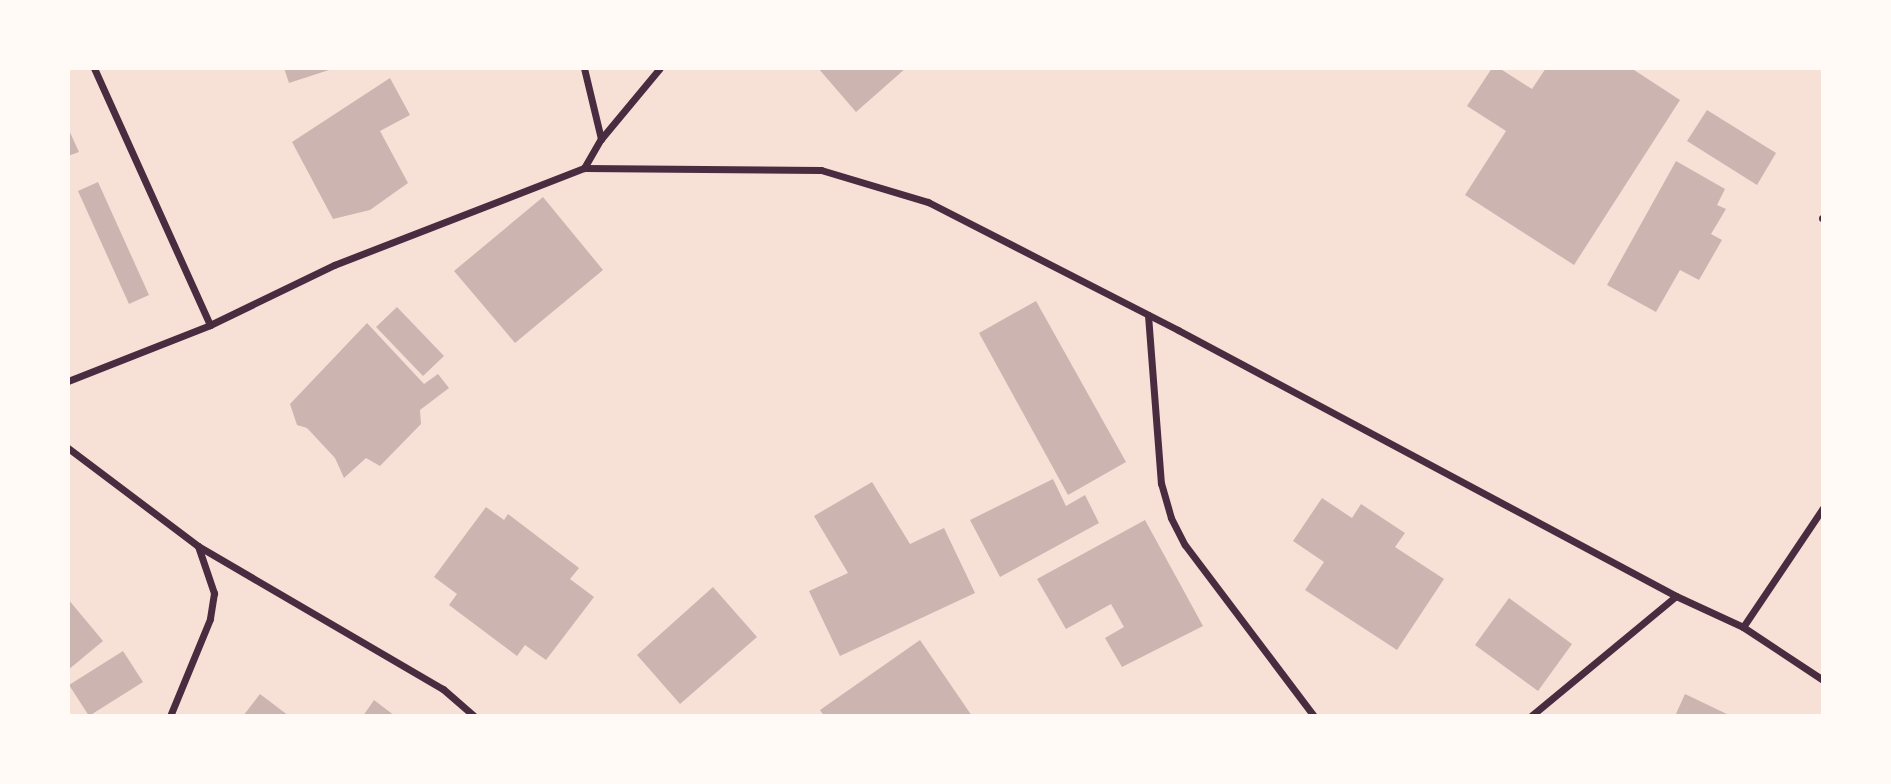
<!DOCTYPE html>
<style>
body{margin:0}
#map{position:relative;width:1891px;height:784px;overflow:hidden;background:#f7e1d7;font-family:"Fira Sans Condensed",sans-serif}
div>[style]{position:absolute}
.building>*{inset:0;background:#ccb4b1}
.minor>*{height:7px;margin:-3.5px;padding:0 3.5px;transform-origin:3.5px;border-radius:3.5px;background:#4a2c40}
span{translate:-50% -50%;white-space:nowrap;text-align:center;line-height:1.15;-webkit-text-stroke:5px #fffaf5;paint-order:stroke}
.frame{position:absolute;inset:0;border:70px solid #fffaf5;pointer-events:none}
</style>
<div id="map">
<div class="building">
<i style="clip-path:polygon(284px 68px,332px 68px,332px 69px,289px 83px)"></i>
<i style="clip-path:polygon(818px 68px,906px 68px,856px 112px)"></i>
<i style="clip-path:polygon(1492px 68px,1499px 68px,1532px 89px,1546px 68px,1631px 68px,1680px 100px,1574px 265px,1465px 195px,1506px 131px,1467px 106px)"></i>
<i style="clip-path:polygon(390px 78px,410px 115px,380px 131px,408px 183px,370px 210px,333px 219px,292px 142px)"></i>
<i style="clip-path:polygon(1707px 110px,1776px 153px,1757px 185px,1687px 141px)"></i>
<i style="clip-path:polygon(68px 128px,79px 152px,68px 156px)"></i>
<i style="clip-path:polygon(1676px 161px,1725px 189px,1717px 205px,1726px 209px,1711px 234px,1722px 240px,1699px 280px,1680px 270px,1656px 312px,1607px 285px)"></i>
<i style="clip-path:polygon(98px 182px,149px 295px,129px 304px,78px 191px)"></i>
<i style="clip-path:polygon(543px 197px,603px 270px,515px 343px,454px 271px)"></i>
<i style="clip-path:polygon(1036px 301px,1126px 462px,1068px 495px,979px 333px)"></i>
<i style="clip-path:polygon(397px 307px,444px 356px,423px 376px,376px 327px)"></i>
<i style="clip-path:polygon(367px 323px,424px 384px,438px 374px,449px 388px,420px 410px,421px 424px,380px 466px,366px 458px,344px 478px,335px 458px,307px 428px,297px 425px,290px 404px)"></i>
<i style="clip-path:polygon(1053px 479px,1066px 506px,1085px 495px,1099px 523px,1000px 577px,970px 520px)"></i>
<i style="clip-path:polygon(872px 482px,910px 544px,944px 528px,975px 593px,840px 656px,809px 591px,848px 573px,814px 516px)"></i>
<i style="clip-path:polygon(1322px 498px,1352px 518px,1361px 504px,1405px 533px,1395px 547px,1444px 579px,1397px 650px,1305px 590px,1324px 562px,1293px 541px)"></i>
<i style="clip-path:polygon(486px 507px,504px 520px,508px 514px,579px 568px,570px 579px,594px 597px,546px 660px,525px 645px,517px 656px,449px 605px,457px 594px,434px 577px)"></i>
<i style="clip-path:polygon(1145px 520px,1203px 626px,1122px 667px,1105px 638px,1124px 627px,1111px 604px,1066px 629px,1037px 579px)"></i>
<i style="clip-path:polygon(713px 587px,757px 637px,680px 704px,637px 655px)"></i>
<i style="clip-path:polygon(1509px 598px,1572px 644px,1538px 691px,1475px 645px)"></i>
<i style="clip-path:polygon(68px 599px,103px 641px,68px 670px)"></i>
<i style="clip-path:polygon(920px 640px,972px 716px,824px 716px,820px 710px)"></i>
<i style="clip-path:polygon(123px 651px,143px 682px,89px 716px,69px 685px)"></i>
<i style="clip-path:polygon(260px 694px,289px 716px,243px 716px)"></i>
<i style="clip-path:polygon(1685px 694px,1731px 716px,1675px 716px)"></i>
<i style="clip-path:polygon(374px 700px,395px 716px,363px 716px)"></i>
</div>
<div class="minor">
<i style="left:94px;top:68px;width:282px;rotate:65.7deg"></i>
<i style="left:584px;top:68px;width:73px;rotate:76.5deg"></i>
<i style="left:584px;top:168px;width:237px;rotate:0.5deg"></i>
<i style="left:821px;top:170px;width:112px;rotate:16.7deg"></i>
<i style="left:928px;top:202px;width:281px;rotate:27.1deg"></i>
<i style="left:1178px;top:330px;width:565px;rotate:28.11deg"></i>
<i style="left:1676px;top:596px;width:74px;rotate:24.8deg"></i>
<i style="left:1743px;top:627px;width:96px;rotate:33.5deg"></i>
<i style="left:1822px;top:218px;width:1px"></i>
<i style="left:1148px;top:315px;width:169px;rotate:85.6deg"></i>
<i style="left:1161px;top:483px;width:36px;rotate:74deg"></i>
<i style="left:1171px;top:518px;width:30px;rotate:63deg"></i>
<i style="left:1185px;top:545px;width:214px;rotate:53deg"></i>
<i style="left:68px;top:381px;width:153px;rotate:-21.5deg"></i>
<i style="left:210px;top:325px;width:138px;rotate:-25.8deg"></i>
<i style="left:334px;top:265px;width:268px;rotate:-21.2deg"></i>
<i style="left:584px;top:168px;width:34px;rotate:-60deg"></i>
<i style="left:601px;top:139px;width:92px;rotate:-50.3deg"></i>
<i style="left:68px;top:448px;width:163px;rotate:37deg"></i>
<i style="left:198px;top:546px;width:50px;rotate:71.2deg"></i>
<i style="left:214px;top:593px;width:26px;rotate:99deg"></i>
<i style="left:210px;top:619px;width:105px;rotate:112.4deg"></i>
<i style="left:198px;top:546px;width:284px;rotate:30.3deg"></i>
<i style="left:443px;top:689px;width:41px;rotate:41.1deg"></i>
<i style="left:1743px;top:627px;width:143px;rotate:-56.1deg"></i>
<i style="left:1531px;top:716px;width:188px;rotate:-39.6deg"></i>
</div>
<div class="frame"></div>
</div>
